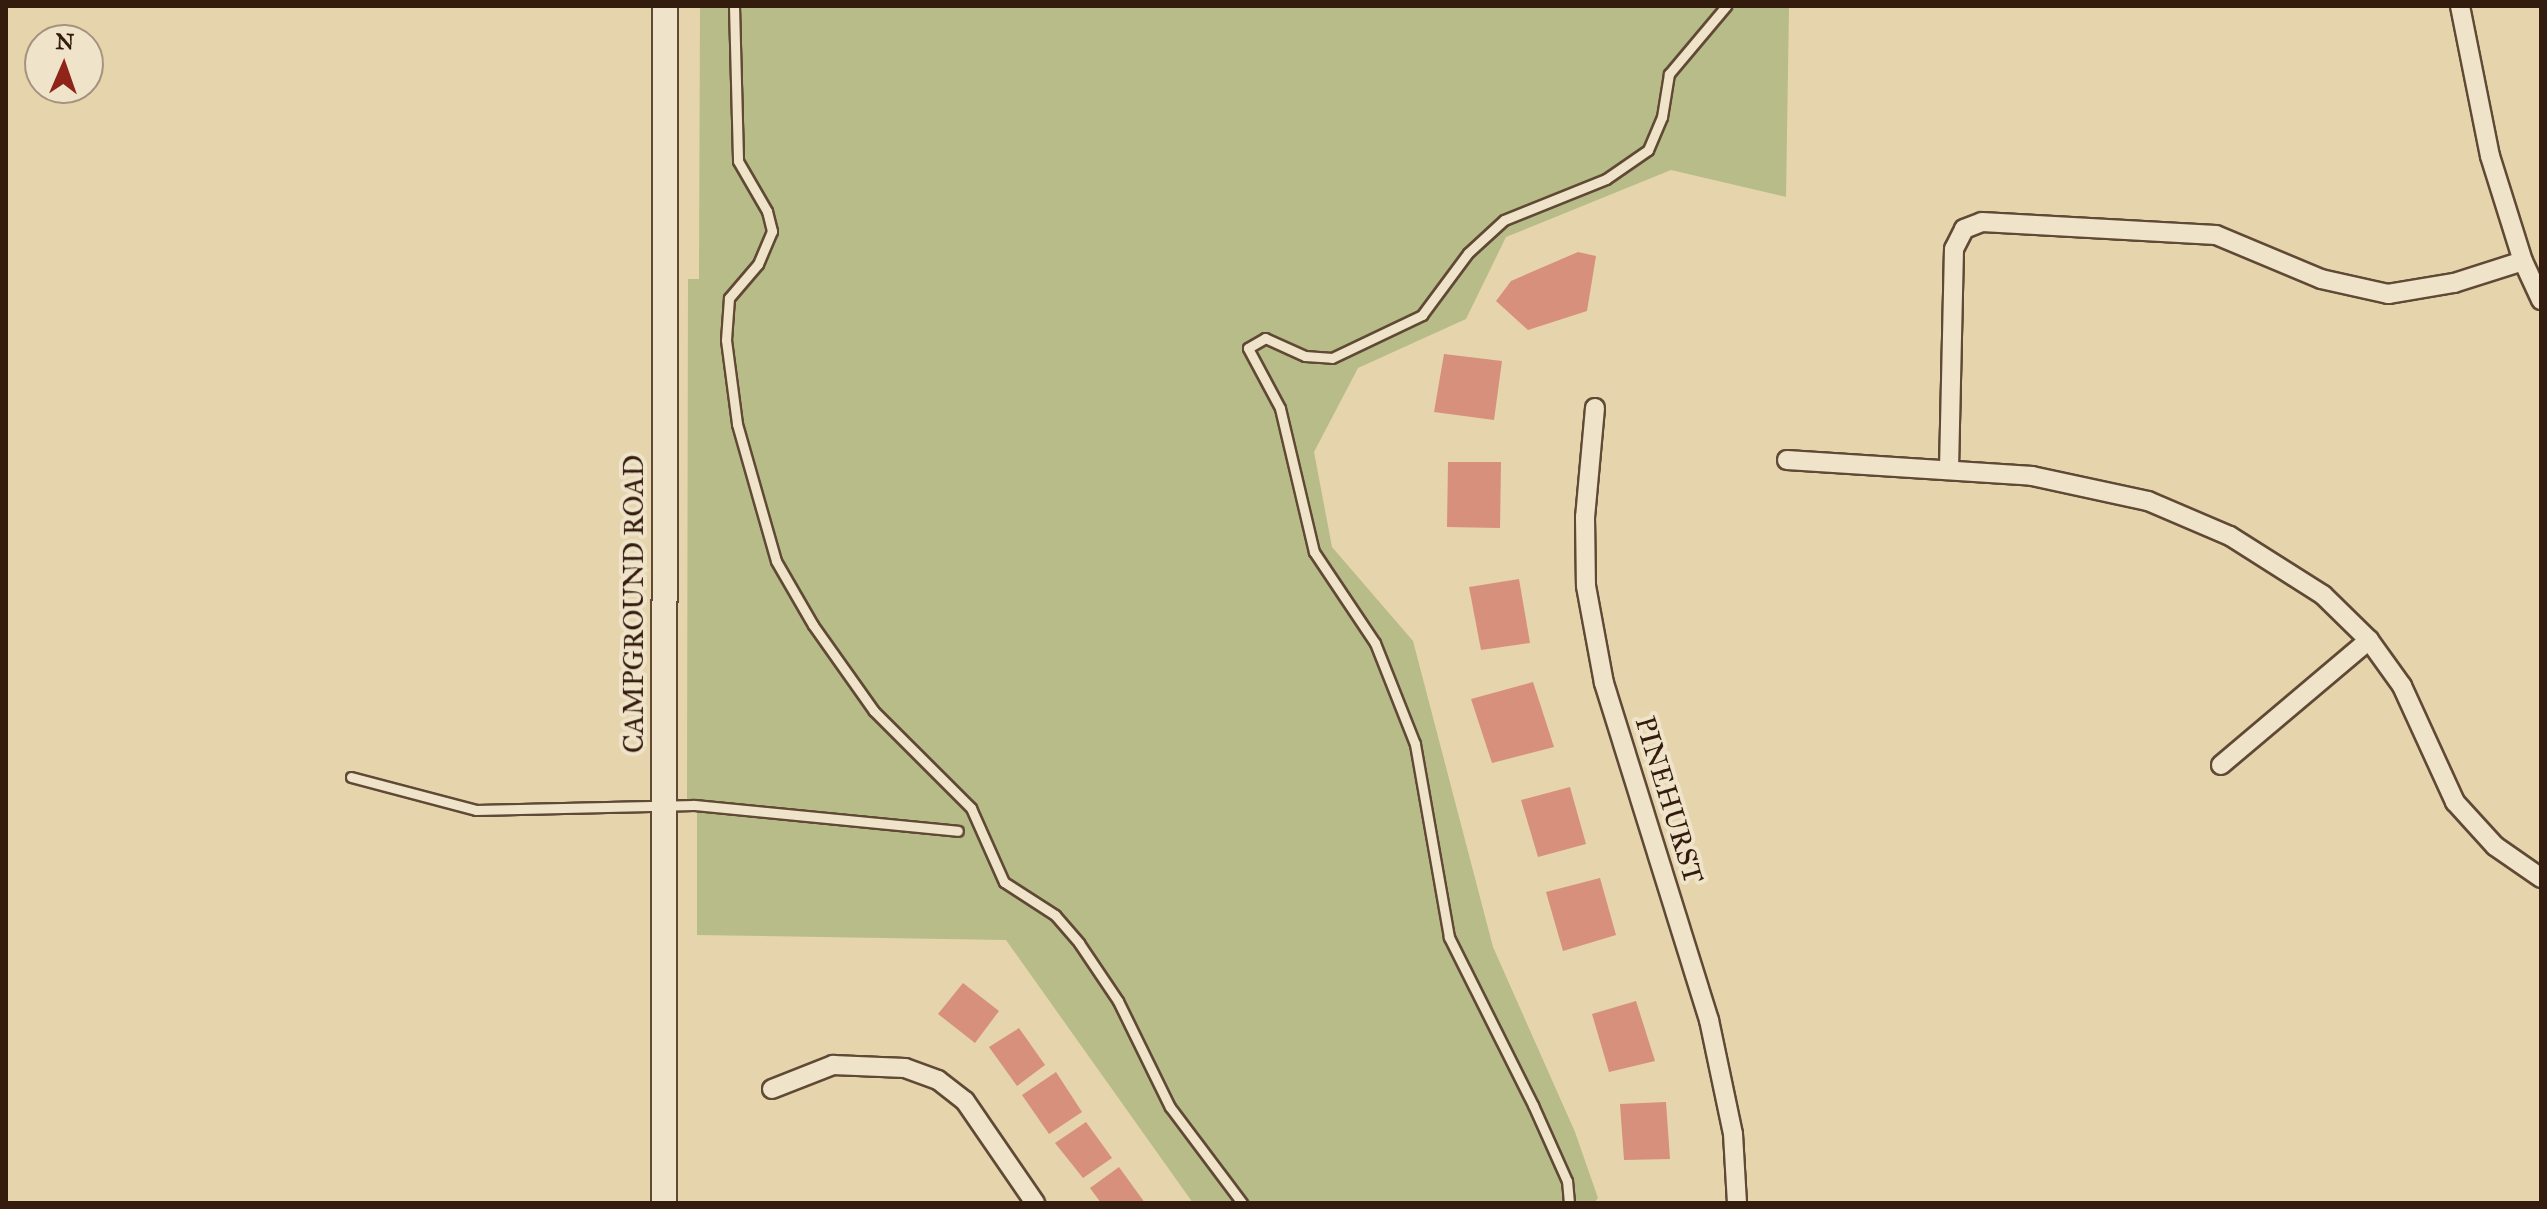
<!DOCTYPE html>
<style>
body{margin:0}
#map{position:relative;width:2547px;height:1209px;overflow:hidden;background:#e6d4ac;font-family:"IM FELL Great Primer",serif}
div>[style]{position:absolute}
.green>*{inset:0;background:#b7bc88}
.building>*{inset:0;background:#d7907b}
.roads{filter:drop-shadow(2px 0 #604935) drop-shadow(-2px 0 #604935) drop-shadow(0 2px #604935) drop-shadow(0 -2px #604935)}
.lane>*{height:9px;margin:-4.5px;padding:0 4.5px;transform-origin:4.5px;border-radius:4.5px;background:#efe3c9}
.street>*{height:18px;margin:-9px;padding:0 9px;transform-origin:9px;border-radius:9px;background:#efe3c9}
.secondary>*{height:24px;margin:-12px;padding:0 12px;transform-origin:12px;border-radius:12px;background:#efe3c9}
span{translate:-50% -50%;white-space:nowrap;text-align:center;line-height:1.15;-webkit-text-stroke:8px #efe3c9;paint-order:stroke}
.street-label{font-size:28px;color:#331b0d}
.frame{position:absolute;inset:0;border:8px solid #331b0d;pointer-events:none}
.north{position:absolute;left:24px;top:24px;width:80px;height:80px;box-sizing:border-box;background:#efe3c9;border:2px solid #a4937e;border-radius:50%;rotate:2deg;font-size:22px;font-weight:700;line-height:32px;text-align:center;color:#331b0d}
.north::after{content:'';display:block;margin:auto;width:28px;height:36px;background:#8f2418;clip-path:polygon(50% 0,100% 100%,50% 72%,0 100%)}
</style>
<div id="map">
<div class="green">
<i style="clip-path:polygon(700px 6px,1789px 6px,1786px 197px,1671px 170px,1506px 237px,1466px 319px,1358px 368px,1314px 452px,1332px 547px,1413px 641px,1493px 947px,1575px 1132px,1598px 1198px,1594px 1203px,1193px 1203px,1006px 940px,697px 935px,697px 801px,687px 800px,688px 279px,699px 279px)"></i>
</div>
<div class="building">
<i style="clip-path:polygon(1578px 252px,1596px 256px,1587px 311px,1528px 330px,1496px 301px,1511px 281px)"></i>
<i style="clip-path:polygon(1444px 354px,1502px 361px,1494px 420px,1434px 412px)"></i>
<i style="clip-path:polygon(1448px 462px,1501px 462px,1500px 528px,1447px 527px)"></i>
<i style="clip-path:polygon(1519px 579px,1530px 643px,1481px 650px,1469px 587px)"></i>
<i style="clip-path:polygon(1533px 682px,1554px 747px,1492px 763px,1471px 699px)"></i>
<i style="clip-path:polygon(1570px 787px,1586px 844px,1538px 857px,1521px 800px)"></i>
<i style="clip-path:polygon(1600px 878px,1616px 935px,1563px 951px,1546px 892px)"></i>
<i style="clip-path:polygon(963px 983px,999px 1011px,975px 1043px,938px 1014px)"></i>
<i style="clip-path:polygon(1636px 1001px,1655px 1061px,1609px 1072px,1592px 1014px)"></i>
<i style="clip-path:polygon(1019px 1028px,1045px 1065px,1017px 1086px,989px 1047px)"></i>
<i style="clip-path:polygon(1056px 1072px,1082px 1112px,1049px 1134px,1022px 1095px)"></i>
<i style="clip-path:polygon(1666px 1102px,1670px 1159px,1624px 1160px,1620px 1104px)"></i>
<i style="clip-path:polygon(1086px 1122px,1112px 1158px,1083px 1178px,1055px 1143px)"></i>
<i style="clip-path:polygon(1119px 1167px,1145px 1203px,1101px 1203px,1090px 1188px)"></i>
</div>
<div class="roads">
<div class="lane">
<i style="left:734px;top:6px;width:155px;rotate:88.5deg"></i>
<i style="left:738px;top:161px;width:58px;rotate:59.9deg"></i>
<i style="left:767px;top:211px;width:21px;rotate:76deg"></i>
<i style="left:772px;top:231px;width:36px;rotate:113deg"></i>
<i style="left:758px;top:264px;width:45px;rotate:130.5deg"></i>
<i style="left:729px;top:298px;width:42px;rotate:94.1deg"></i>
<i style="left:726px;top:340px;width:85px;rotate:82.5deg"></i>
<i style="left:737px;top:424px;width:142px;rotate:74.1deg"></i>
<i style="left:776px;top:561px;width:74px;rotate:60deg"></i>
<i style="left:813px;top:625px;width:105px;rotate:54.7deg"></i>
<i style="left:874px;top:711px;width:137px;rotate:45deg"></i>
<i style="left:971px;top:808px;width:81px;rotate:66deg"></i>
<i style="left:1004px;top:882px;width:61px;rotate:32.9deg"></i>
<i style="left:1055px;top:915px;width:37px;rotate:49deg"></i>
<i style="left:1079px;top:943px;width:70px;rotate:56.1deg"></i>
<i style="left:1118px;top:1001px;width:118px;rotate:63.9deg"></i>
<i style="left:1170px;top:1107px;width:120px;rotate:53.1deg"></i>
<i style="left:351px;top:777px;width:129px;rotate:14.8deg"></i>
<i style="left:476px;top:810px;width:218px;rotate:-1.3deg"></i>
<i style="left:694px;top:805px;width:265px;rotate:5.6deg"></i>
<i style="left:1569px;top:1203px;width:22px;rotate:-95deg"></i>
<i style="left:1567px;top:1181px;width:83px;rotate:-114.1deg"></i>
<i style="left:1533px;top:1105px;width:188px;rotate:-116.6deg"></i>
<i style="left:1449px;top:937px;width:196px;rotate:-100deg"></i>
<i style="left:1415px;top:744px;width:109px;rotate:-111.6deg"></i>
<i style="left:1375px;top:643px;width:110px;rotate:-123.8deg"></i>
<i style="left:1314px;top:552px;width:148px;rotate:-103.3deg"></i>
<i style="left:1280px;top:408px;width:68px;rotate:-118.1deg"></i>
<i style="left:1248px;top:348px;width:20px;rotate:-30deg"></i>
<i style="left:1265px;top:338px;width:44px;rotate:24.2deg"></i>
<i style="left:1305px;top:356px;width:27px;rotate:4deg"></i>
<i style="left:1332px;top:358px;width:100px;rotate:-25.5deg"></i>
<i style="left:1422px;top:315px;width:77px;rotate:-53.4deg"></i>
<i style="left:1468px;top:253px;width:49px;rotate:-42.5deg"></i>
<i style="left:1504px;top:220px;width:110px;rotate:-21.9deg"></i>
<i style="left:1606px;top:179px;width:51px;rotate:-34.6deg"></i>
<i style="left:1648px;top:150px;width:36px;rotate:-67deg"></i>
<i style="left:1662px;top:117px;width:44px;rotate:-80.8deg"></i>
<i style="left:1669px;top:74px;width:89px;rotate:-50deg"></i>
</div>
<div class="street">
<i style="left:2460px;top:6px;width:153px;rotate:78.7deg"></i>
<i style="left:2490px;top:156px;width:110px;rotate:72.6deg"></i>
<i style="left:2523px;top:261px;width:43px;rotate:65.2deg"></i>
<i style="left:1595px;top:408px;width:109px;rotate:95.2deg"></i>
<i style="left:1585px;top:517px;width:69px;rotate:89.2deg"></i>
<i style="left:1586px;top:586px;width:99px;rotate:79.5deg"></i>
<i style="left:1604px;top:683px;width:353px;rotate:72.7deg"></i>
<i style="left:1709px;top:1020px;width:116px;rotate:78.1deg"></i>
<i style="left:1733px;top:1134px;width:69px;rotate:86.7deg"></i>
<i style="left:1787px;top:460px;width:246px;rotate:3.7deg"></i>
<i style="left:2032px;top:476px;width:119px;rotate:12.2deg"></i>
<i style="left:2148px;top:501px;width:89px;rotate:23.1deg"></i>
<i style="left:2230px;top:536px;width:110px;rotate:32.4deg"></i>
<i style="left:2323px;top:595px;width:64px;rotate:44.4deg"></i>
<i style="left:2369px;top:640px;width:57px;rotate:54.3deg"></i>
<i style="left:2402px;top:686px;width:128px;rotate:65.4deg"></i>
<i style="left:2455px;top:802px;width:59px;rotate:47.7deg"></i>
<i style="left:2495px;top:846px;width:56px;rotate:34.8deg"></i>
<i style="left:1949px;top:469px;width:220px;rotate:-88.7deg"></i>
<i style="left:1954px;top:249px;width:22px;rotate:-63deg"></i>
<i style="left:1964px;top:229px;width:19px;rotate:-21deg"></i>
<i style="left:1982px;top:222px;width:234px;rotate:3.2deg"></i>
<i style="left:2216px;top:235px;width:114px;rotate:22.7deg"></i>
<i style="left:2321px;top:279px;width:69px;rotate:12.6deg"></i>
<i style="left:2388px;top:294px;width:67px;rotate:-9.5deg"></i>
<i style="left:2454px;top:283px;width:72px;rotate:-17.7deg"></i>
<i style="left:2221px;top:765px;width:194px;rotate:-40.2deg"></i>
<i style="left:772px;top:1089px;width:66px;rotate:-21.5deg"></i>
<i style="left:833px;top:1065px;width:72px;rotate:2.4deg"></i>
<i style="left:905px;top:1068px;width:35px;rotate:20deg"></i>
<i style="left:938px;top:1080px;width:34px;rotate:38deg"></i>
<i style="left:965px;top:1101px;width:124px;rotate:55.5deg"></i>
</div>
<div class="secondary">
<i style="left:664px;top:1203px;width:1197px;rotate:-89.95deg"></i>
</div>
</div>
<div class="street-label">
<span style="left:634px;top:604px;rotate:-90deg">CAMPGROUND ROAD</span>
<span style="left:1669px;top:800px;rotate:73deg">PINEHURST</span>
</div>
<div class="frame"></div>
<div class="north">N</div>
</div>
